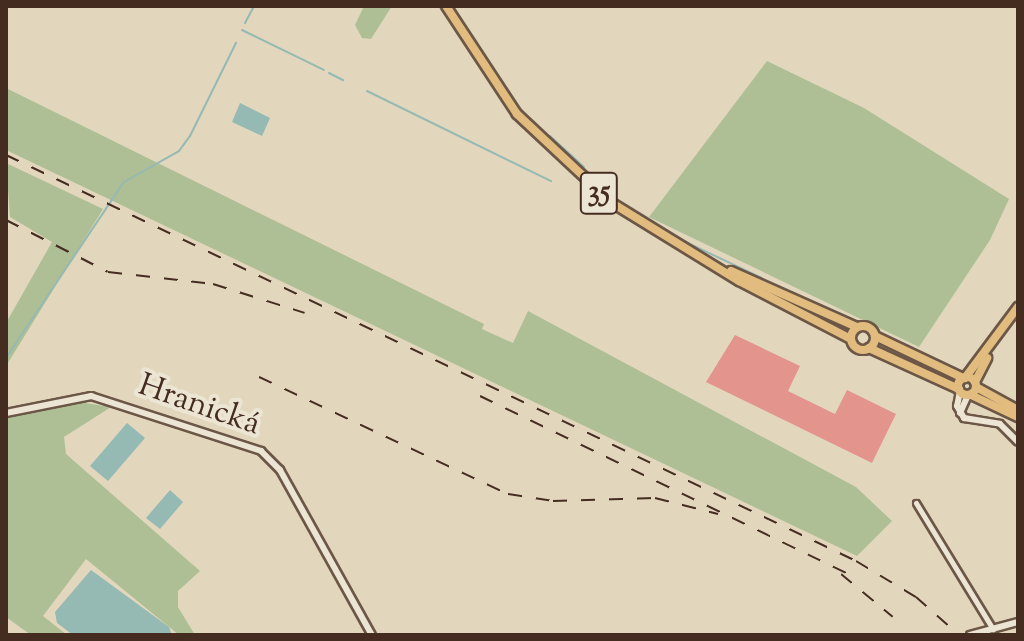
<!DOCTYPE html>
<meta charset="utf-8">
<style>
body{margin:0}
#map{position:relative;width:1024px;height:641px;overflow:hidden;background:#e2d7bd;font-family:"Sorts Mill Goudy",serif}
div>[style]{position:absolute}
.green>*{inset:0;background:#aebf95}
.water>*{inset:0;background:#95b9b3}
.stream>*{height:2px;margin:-1px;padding:0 1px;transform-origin:1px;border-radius:1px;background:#95b9b3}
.building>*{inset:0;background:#e3958d}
.roads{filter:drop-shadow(2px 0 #6c5747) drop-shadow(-2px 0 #6c5747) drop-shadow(0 2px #6c5747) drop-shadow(0 -2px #6c5747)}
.minor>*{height:5px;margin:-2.5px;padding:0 2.5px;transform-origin:2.5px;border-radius:2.5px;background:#ece5d4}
.tertiary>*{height:6px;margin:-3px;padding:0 3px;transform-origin:3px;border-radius:3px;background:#ece5d4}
.primary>*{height:8px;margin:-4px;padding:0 4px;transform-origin:4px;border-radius:4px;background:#e1bc7e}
.primary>.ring{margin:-4px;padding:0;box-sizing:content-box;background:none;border:8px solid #e1bc7e;border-radius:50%}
.rail>*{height:2px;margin-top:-1px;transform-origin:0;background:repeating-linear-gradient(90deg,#452c20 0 14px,transparent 0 28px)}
span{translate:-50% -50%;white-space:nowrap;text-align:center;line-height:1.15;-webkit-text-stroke:8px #ece5d4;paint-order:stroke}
.shield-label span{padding:2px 6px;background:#ece5d4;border:2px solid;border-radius:6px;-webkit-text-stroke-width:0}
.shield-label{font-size:30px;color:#452c20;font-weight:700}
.street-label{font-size:32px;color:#452c20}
.frame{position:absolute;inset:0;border:8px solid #452c20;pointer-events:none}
</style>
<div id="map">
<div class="green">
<i style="clip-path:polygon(364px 6px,392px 6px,371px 39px,362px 38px,355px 25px)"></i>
<i style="clip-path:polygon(767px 61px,864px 108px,1009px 199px,990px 240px,919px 347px,649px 217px)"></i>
<i style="clip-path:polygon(6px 88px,484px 324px,482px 329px,513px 343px,528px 311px,856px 487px,892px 521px,857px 556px,6px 150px)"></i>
<i style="clip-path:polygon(6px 163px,103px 209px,6px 366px,6px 323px,52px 242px,10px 217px)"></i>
<i style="clip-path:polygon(72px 401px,111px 407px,64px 437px,66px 454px,200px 571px,178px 591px,178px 607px,195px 635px,179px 635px,86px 559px,43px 616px,67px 635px,31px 635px,6px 617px,6px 409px)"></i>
</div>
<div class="water">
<i style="clip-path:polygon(240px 103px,270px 118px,262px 136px,232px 122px)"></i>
<i style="clip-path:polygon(127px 423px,145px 438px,108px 481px,90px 466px)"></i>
<i style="clip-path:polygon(170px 490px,183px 502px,160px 529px,146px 518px)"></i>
<i style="clip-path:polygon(91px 570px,169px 627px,172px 635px,73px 635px,57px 623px,55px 612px)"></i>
</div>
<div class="stream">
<i style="left:245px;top:23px;width:19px;rotate:-62deg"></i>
<i style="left:242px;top:30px;width:91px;rotate:26deg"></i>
<i style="left:329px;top:73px;width:16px;rotate:27deg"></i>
<i style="left:367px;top:91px;width:205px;rotate:26.1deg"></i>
<i style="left:550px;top:136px;width:46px;rotate:42.4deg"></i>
<i style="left:673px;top:236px;width:98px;rotate:25.3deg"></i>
<i style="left:6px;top:358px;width:212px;rotate:-56.2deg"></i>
<i style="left:124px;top:182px;width:63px;rotate:-29.4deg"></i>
<i style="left:179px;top:151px;width:19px;rotate:-54deg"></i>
<i style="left:190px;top:136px;width:104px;rotate:-63.7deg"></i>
</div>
<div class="building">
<i style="clip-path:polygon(735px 335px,800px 366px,788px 391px,835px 414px,847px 390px,896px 414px,872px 463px,706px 382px)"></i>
</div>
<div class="roads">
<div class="minor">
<i style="left:916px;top:503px;width:148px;rotate:58.6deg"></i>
</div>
<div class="tertiary">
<i style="left:960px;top:391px;width:15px;rotate:101deg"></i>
<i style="left:957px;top:406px;width:14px;rotate:60deg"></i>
<i style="left:964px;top:418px;width:36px;rotate:9deg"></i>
<i style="left:1000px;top:424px;width:25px;rotate:45deg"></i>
<i style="left:6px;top:413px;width:87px;rotate:-11.3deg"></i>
<i style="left:91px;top:396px;width:179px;rotate:17.9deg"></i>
<i style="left:261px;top:451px;width:27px;rotate:45deg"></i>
<i style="left:280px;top:470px;width:189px;rotate:60.9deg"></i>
<i style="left:960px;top:413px;width:20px;rotate:-66deg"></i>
<i style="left:970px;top:635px;width:50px;rotate:-15.2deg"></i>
</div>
<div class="primary">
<i style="left:446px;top:6px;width:129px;rotate:56.7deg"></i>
<i style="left:517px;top:114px;width:130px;rotate:43.1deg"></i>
<i style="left:612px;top:203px;width:149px;rotate:31.6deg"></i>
<i style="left:739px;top:281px;width:126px;rotate:27.4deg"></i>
<i style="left:731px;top:271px;width:138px;rotate:24deg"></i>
<i class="ring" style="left:851px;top:326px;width:16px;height:16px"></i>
<i style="left:875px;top:336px;width:98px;rotate:25.5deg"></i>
<i style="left:869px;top:348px;width:99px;rotate:24.5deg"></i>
<i class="ring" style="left:958px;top:377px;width:10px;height:10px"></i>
<i style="left:965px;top:378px;width:89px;rotate:-53.3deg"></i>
<i style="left:975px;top:382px;width:27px;rotate:-63deg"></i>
<i style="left:976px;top:387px;width:48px;rotate:28.7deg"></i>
<i style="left:971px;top:395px;width:52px;rotate:25.1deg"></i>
</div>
</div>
<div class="rail">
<i style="left:6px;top:155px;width:942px;rotate:25.53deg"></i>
<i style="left:856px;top:561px;width:70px;rotate:31deg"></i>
<i style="left:916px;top:597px;width:57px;rotate:41.5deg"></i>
<i style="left:6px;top:220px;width:114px;rotate:27deg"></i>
<i style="left:108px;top:272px;width:106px;rotate:6.5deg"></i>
<i style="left:213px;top:284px;width:96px;rotate:17.5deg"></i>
<i style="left:259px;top:377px;width:275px;rotate:25.2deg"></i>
<i style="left:508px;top:494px;width:46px;rotate:8.8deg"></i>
<i style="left:553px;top:501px;width:102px;rotate:-1.7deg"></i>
<i style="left:655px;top:498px;width:65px;rotate:14.3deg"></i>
<i style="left:480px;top:396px;width:414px;rotate:25.8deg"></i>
<i style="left:841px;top:574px;width:67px;rotate:39.6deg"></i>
</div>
<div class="shield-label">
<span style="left:599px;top:193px">35</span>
</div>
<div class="street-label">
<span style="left:199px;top:406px;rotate:19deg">Hranická</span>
</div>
<div class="frame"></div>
</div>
